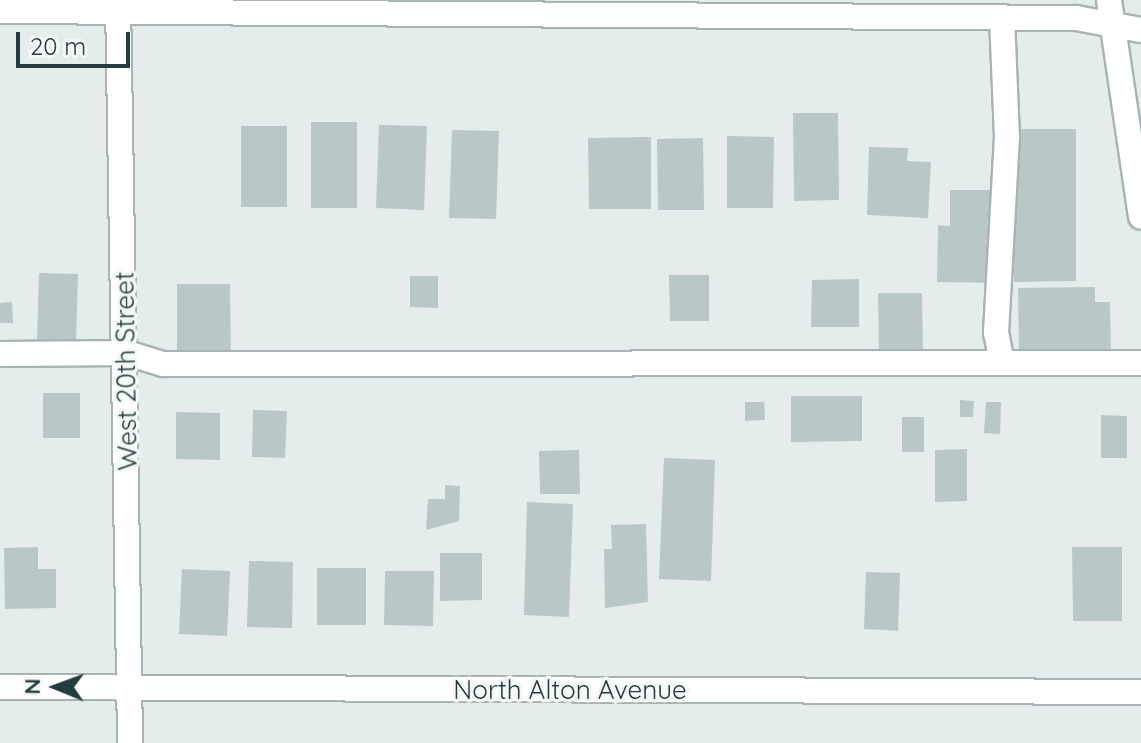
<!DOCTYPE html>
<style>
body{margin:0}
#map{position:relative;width:1141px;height:743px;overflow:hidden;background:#e4edec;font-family:Quicksand,sans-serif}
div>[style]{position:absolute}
.building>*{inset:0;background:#b9c7c6}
.roads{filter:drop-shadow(2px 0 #a7b4b4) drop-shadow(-2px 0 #a7b4b4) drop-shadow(0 2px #a7b4b4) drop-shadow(0 -2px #a7b4b4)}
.minor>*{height:24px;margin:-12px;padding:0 12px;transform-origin:12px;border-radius:12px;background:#fff}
span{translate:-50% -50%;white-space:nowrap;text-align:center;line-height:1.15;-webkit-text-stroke:7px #f4f9f8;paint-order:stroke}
.street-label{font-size:26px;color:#243c3d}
.north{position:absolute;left:16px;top:647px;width:80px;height:80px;-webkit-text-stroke:6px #f4f9f8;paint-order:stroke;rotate:271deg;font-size:22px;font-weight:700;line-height:32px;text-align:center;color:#243c3d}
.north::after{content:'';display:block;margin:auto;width:28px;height:36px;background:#243c3d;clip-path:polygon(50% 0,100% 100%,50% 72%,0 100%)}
.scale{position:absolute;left:16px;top:32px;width:114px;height:36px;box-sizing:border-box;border:4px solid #243c3d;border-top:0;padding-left:10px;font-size:24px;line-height:28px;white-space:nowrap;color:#243c3d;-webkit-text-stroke:6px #f4f9f8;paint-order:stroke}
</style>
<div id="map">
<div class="building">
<i style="clip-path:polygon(793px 113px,838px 113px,839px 200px,794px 201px)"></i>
<i style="clip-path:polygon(311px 122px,357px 122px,357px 208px,311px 208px)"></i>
<i style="clip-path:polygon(379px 125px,427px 126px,424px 210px,376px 208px)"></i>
<i style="clip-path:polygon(241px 126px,287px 126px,287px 207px,241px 207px)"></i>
<i style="clip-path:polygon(1014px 129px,1076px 129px,1076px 281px,1014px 282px)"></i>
<i style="clip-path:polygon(452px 130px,499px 131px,496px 219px,449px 218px)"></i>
<i style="clip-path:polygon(727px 136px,774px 137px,773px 208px,727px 208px)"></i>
<i style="clip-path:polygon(651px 137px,651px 209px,589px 209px,588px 138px)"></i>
<i style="clip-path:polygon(703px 138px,704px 210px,658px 210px,657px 139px)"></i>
<i style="clip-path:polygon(869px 147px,908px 148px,907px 161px,931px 162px,928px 218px,867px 215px)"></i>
<i style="clip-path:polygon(950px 190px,996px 190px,996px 283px,937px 282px,938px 225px,950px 226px)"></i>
<i style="clip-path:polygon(39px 273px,78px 274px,76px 341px,37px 340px)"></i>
<i style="clip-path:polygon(669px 275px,709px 275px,709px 321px,670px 321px)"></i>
<i style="clip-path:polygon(410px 276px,438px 276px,438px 308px,410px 307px)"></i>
<i style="clip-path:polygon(859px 279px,859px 327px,811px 327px,812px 280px)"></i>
<i style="clip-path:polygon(177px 284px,230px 284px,231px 358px,177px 359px)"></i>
<i style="clip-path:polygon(1095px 287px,1095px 302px,1110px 302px,1111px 354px,1019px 355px,1018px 288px)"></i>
<i style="clip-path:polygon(878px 293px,922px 293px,923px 357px,879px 357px)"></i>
<i style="clip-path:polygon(12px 302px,13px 323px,0 323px,0 303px)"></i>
<i style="clip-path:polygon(43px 393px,80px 393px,80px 438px,43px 438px)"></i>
<i style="clip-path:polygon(791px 396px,862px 396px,862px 441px,791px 442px)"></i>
<i style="clip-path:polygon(960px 400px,974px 401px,973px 417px,960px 417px)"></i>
<i style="clip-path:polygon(745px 402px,764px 402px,765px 420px,745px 421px)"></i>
<i style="clip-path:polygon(986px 402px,1001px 402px,1000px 434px,984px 433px)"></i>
<i style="clip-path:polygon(253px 410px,287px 411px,285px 458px,252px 457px)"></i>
<i style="clip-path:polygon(176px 412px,220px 413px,220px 460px,176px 459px)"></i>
<i style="clip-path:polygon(1101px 415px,1127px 416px,1127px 458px,1101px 458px)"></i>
<i style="clip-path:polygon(902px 417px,924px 417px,924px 452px,902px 452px)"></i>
<i style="clip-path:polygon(967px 449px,967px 501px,935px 502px,935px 450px)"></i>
<i style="clip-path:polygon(579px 450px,580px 494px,540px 494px,539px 451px)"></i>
<i style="clip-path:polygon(664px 458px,715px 460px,711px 581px,659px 579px)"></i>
<i style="clip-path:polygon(445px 485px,460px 486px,459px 521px,426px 530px,428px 499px,445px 499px)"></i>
<i style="clip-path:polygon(527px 502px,573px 504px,569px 617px,524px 615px)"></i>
<i style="clip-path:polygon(646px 524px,648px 602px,605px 608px,604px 549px,612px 549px,611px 525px)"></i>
<i style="clip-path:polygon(38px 547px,38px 569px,56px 569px,56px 608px,5px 609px,4px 548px)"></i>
<i style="clip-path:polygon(1072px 547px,1122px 547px,1122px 621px,1073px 621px)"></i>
<i style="clip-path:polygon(440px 553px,482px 553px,482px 600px,440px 601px)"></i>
<i style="clip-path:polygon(249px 561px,293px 562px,292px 628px,247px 627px)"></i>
<i style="clip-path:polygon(317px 568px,366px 568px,366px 625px,317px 625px)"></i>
<i style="clip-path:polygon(182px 569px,230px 571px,227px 636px,179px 634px)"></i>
<i style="clip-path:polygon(385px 571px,434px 571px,433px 626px,384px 625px)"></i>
<i style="clip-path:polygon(866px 572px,900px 573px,898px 631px,864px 629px)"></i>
</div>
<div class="roads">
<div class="minor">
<i style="left:118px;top:0;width:743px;rotate:89.07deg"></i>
<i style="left:1109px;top:0;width:219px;rotate:81.6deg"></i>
<i style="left:0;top:11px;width:1076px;rotate:0.37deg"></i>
<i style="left:1076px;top:18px;width:66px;rotate:10.5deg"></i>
<i style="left:0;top:354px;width:127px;rotate:-0.5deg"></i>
<i style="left:127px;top:353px;width:38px;rotate:17deg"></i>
<i style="left:163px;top:364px;width:978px;rotate:-0.06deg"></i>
<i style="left:1002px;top:363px;width:31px;rotate:-101deg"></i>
<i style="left:996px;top:333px;width:196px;rotate:-86.8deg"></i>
<i style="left:1007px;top:137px;width:120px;rotate:-92.4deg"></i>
<i style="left:0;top:687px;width:1141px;rotate:0.25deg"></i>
</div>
</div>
<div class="street-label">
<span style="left:126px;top:371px;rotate:-91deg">West 20th Street</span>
<span style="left:570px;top:690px">North Alton Avenue</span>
</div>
<div class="north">N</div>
<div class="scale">20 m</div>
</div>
